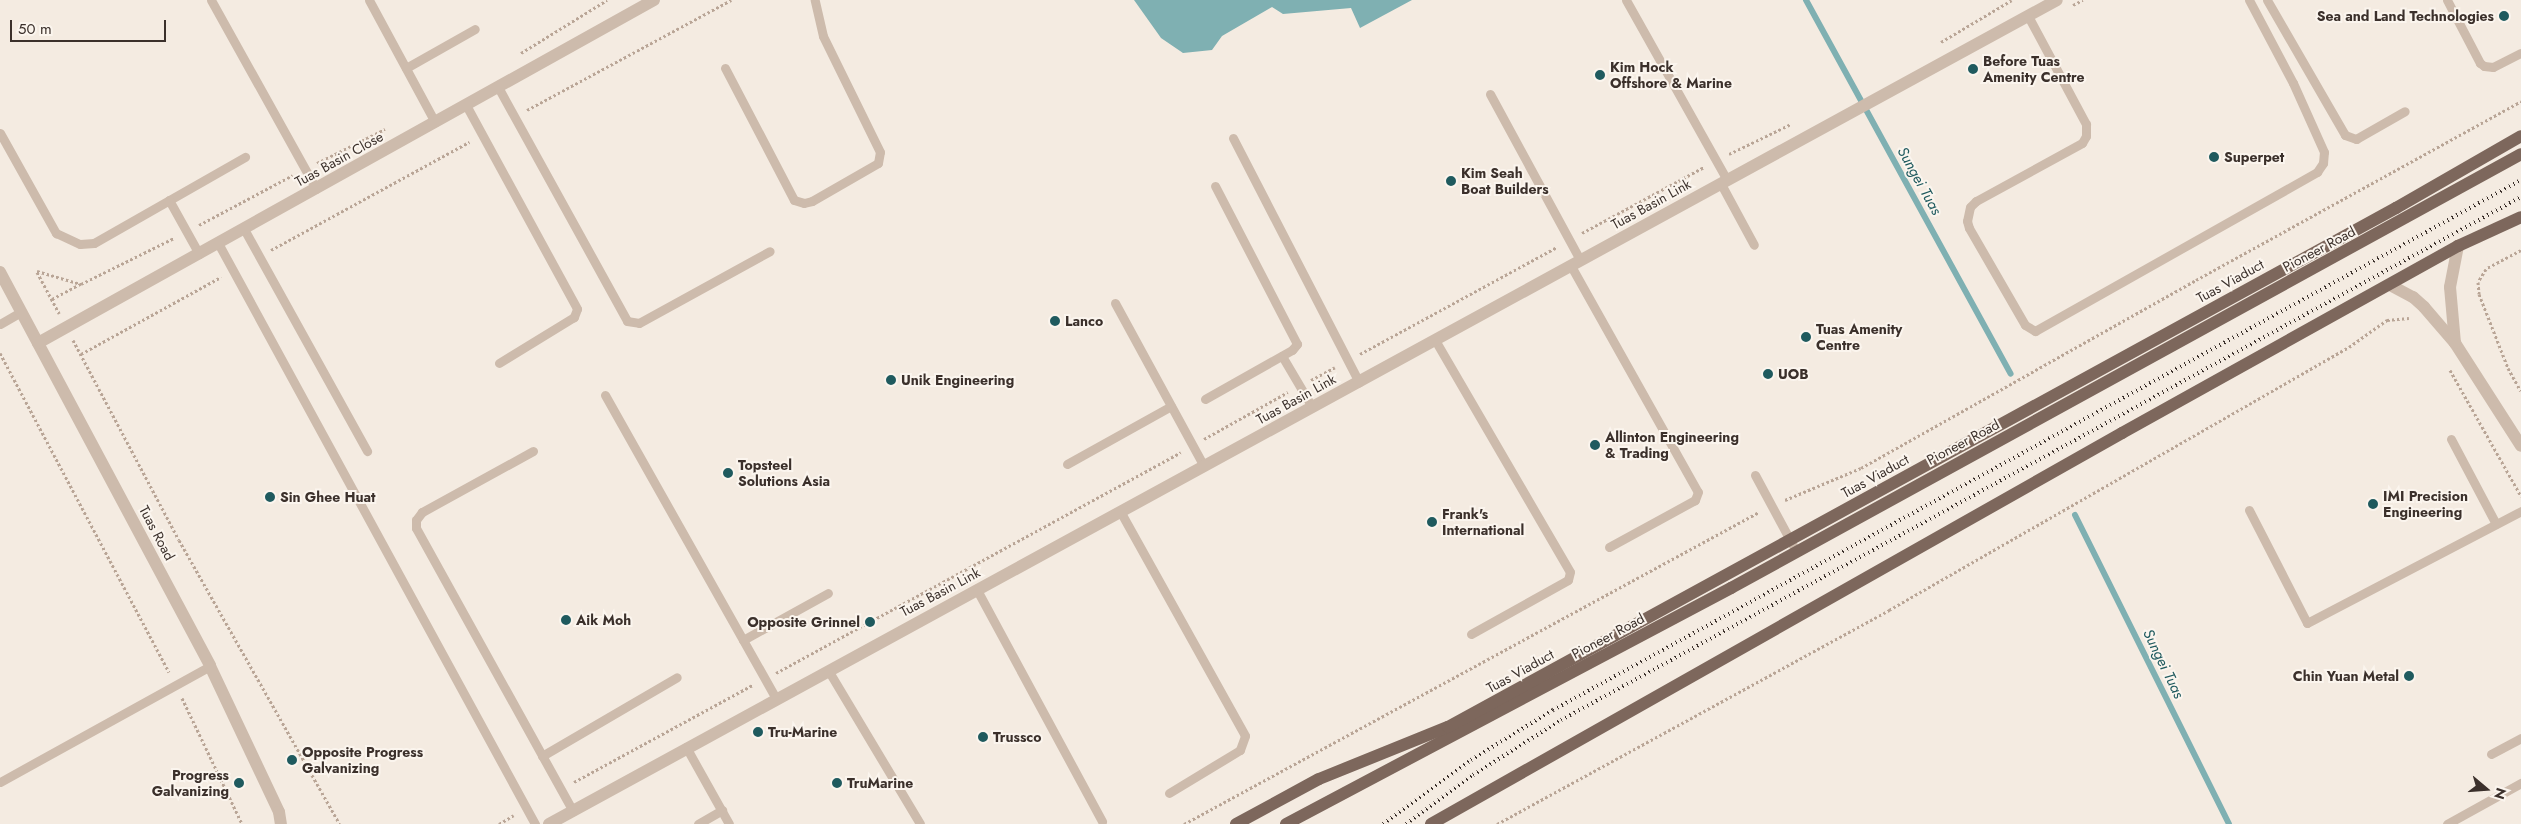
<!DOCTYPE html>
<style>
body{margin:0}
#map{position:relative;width:2521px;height:824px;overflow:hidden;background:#f4ebe1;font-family:Jost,sans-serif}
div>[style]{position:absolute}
.water>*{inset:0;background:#7fb0b2}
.stream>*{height:6px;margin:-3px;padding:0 3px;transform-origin:3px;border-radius:3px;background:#7fb0b2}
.path>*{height:3px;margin-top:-1.5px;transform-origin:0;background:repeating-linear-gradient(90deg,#b9a596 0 2.5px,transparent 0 5px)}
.service>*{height:9px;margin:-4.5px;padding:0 4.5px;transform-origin:4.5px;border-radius:4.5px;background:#cdbbac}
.minor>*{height:12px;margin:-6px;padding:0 6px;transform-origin:6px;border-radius:6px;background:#cdbbac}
.primary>*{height:12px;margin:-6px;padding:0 6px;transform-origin:6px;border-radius:6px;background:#7d675c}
.rail>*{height:4px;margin-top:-2px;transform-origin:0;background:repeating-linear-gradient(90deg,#3b302b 0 1px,transparent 0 5px)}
.primary-bridge>*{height:12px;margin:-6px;padding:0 6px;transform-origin:6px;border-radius:6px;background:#7d675c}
.dots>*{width:14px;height:14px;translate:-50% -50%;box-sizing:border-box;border:2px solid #fbf5ee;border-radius:50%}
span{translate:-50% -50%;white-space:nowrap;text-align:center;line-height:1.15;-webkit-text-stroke:4px #fbf5ee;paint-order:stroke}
.poi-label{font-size:14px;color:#3b302b;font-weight:700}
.right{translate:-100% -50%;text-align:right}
.left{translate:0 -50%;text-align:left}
.street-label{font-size:14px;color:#3b302b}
.water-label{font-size:15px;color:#1f5a5e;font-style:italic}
.north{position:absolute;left:2461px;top:764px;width:50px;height:50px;-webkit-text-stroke:4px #fbf5ee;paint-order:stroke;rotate:108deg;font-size:14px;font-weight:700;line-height:20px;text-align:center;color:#3b302b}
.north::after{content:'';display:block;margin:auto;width:18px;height:22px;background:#3b302b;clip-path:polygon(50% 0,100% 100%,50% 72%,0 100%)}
.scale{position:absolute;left:10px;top:20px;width:156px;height:22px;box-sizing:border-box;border:2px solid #3b302b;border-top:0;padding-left:6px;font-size:15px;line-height:18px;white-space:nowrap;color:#3b302b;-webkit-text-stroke:4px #fbf5ee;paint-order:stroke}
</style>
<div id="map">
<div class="water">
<i style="clip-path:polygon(1134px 0,1412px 0,1360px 28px,1351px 8px,1283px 14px,1272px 7px,1222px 36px,1212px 50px,1183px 53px,1161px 38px)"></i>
</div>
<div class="stream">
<i style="left:1806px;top:0;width:426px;rotate:61.3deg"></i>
<i style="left:2075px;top:515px;width:345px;rotate:63.5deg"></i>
</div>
<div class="path">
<i style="left:2073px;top:5px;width:11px;rotate:-27deg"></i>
<i style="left:1941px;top:42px;width:82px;rotate:-30.6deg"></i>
<i style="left:521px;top:53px;width:101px;rotate:-31.6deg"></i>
<i style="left:527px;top:110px;width:232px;rotate:-28.3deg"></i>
<i style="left:1729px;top:154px;width:69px;rotate:-25.8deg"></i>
<i style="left:317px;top:163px;width:76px;rotate:-26.6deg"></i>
<i style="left:199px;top:225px;width:106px;rotate:-28deg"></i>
<i style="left:1582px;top:233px;width:139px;rotate:-28.4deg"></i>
<i style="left:271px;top:250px;width:226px;rotate:-28.6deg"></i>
<i style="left:2521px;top:250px;width:40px;rotate:152deg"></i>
<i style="left:2486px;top:269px;width:15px;rotate:122deg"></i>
<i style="left:2478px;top:282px;width:12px;rotate:85deg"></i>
<i style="left:2479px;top:294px;width:79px;rotate:68.6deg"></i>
<i style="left:2508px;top:368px;width:26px;rotate:61deg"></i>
<i style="left:37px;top:271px;width:46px;rotate:16.5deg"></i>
<i style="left:81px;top:284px;width:104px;rotate:-26.3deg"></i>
<i style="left:37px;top:272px;width:47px;rotate:61.8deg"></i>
<i style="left:52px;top:299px;width:32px;rotate:-28deg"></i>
<i style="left:73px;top:340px;width:226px;rotate:62.1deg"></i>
<i style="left:179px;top:540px;width:326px;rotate:60.5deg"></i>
<i style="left:0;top:353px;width:361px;rotate:62.1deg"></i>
<i style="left:81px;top:354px;width:160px;rotate:-28.8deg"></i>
<i style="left:1360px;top:354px;width:224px;rotate:-28.5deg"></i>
<i style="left:2450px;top:370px;width:145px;rotate:60.6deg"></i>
<i style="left:1311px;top:380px;width:27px;rotate:-28deg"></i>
<i style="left:1204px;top:439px;width:96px;rotate:-29.2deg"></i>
<i style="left:1785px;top:500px;width:82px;rotate:-22.8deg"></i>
<i style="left:1861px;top:468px;width:384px;rotate:-29.3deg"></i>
<i style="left:2196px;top:280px;width:371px;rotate:-28.8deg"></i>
<i style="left:776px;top:673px;width:461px;rotate:-28.6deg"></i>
<i style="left:182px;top:698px;width:140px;rotate:64.5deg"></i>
<i style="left:574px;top:782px;width:204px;rotate:-28.5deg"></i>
<i style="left:499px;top:824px;width:17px;rotate:-31deg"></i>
<i style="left:1184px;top:824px;width:654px;rotate:-28.48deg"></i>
<i style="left:1497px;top:824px;width:447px;rotate:-28.6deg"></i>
<i style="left:1889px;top:610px;width:530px;rotate:-29.76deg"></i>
<i style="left:2349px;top:347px;width:47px;rotate:-35.4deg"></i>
<i style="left:2387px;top:320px;width:22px;rotate:-5deg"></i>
</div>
<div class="service">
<i style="left:211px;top:0;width:216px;rotate:60.9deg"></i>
<i style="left:369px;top:0;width:139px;rotate:61.6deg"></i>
<i style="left:1626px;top:0;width:206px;rotate:60.7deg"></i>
<i style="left:2267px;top:0;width:156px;rotate:60deg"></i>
<i style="left:2345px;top:135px;width:12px;rotate:20deg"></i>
<i style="left:2356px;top:139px;width:56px;rotate:-29.7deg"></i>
<i style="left:2447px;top:0;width:71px;rotate:62.4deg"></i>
<i style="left:2480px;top:63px;width:5px;rotate:37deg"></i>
<i style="left:2484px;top:66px;width:9px;rotate:6deg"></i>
<i style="left:2493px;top:67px;width:31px;rotate:-27deg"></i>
<i style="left:2028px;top:16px;width:123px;rotate:61.8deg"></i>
<i style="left:2086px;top:124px;width:12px;rotate:90deg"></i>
<i style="left:2086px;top:136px;width:8px;rotate:120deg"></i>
<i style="left:2082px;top:143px;width:121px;rotate:151.3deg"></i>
<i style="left:1976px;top:201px;width:8px;rotate:135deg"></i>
<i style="left:1970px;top:207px;width:14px;rotate:102deg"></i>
<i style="left:1967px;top:221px;width:7px;rotate:74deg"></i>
<i style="left:1969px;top:228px;width:112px;rotate:60deg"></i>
<i style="left:2025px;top:325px;width:12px;rotate:31deg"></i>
<i style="left:2035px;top:331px;width:324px;rotate:-29.4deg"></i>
<i style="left:2317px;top:172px;width:11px;rotate:-56deg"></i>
<i style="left:2323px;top:163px;width:11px;rotate:-85deg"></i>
<i style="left:2324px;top:152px;width:76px;rotate:-114.2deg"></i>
<i style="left:2293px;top:83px;width:94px;rotate:-117.9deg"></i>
<i style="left:406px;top:68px;width:79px;rotate:-29.5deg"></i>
<i style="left:725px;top:68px;width:149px;rotate:62.4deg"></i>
<i style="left:794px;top:200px;width:10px;rotate:17deg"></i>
<i style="left:804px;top:203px;width:8px;rotate:-14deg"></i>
<i style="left:812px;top:201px;width:76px;rotate:-29.9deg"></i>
<i style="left:878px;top:163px;width:11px;rotate:-80deg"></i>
<i style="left:880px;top:152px;width:129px;rotate:-116.2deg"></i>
<i style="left:823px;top:36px;width:37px;rotate:-103deg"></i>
<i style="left:498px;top:87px;width:267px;rotate:61.1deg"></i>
<i style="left:627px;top:321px;width:12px;rotate:9deg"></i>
<i style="left:639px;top:323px;width:149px;rotate:-28.8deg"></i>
<i style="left:1490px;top:94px;width:189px;rotate:61.5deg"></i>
<i style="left:466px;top:105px;width:232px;rotate:61.4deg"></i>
<i style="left:577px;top:309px;width:9px;rotate:111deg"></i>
<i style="left:574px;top:317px;width:88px;rotate:148.5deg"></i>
<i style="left:0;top:133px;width:115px;rotate:60.8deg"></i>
<i style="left:56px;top:233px;width:26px;rotate:25deg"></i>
<i style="left:80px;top:244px;width:14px;rotate:-4deg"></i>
<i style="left:94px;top:243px;width:174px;rotate:-29.7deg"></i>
<i style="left:1233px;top:138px;width:275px;rotate:62.7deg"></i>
<i style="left:1721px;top:184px;width:69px;rotate:61.6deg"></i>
<i style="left:169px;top:200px;width:62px;rotate:60.9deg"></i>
<i style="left:244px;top:229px;width:254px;rotate:61deg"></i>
<i style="left:218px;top:243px;width:662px;rotate:61.38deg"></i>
<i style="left:1571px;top:266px;width:259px;rotate:60.7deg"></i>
<i style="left:1698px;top:492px;width:9px;rotate:111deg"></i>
<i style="left:1695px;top:500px;width:98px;rotate:151.3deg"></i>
<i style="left:1115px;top:303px;width:186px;rotate:61.4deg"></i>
<i style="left:0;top:324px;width:24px;rotate:-30deg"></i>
<i style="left:1435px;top:340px;width:268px;rotate:59.8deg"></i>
<i style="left:1570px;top:572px;width:8px;rotate:104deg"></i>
<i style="left:1568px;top:580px;width:111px;rotate:150.9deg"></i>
<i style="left:1282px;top:356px;width:59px;rotate:59.5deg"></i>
<i style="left:605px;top:395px;width:348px;rotate:60.6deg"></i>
<i style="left:1205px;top:399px;width:100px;rotate:-29.4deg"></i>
<i style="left:1292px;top:350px;width:8px;rotate:-50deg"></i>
<i style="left:1297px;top:344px;width:178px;rotate:-117.4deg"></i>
<i style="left:2451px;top:439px;width:96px;rotate:62.1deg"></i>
<i style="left:533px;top:451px;width:127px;rotate:151.2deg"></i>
<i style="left:422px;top:512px;width:10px;rotate:127deg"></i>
<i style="left:416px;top:520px;width:8px;rotate:90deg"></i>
<i style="left:416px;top:528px;width:324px;rotate:61deg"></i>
<i style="left:1067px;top:464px;width:119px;rotate:-29.1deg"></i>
<i style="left:1755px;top:475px;width:86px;rotate:61.7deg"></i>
<i style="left:2249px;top:510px;width:127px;rotate:62.8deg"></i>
<i style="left:2307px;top:623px;width:242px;rotate:-27.6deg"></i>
<i style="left:1120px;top:511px;width:257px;rotate:60.9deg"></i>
<i style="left:1245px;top:736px;width:15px;rotate:110deg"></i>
<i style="left:1240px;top:750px;width:83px;rotate:148.8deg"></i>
<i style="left:977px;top:590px;width:263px;rotate:61.6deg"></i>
<i style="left:743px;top:640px;width:97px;rotate:-28.9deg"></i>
<i style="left:828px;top:670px;width:179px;rotate:59.1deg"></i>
<i style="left:686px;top:747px;width:88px;rotate:60.8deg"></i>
<i style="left:2491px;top:754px;width:34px;rotate:-28deg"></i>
<i style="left:542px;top:756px;width:156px;rotate:-30.3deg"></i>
<i style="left:0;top:782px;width:240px;rotate:-28.9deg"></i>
<i style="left:698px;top:824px;width:28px;rotate:-30deg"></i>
<i style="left:2447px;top:824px;width:85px;rotate:-29deg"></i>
</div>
<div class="minor">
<i style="left:0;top:272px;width:446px;rotate:61.9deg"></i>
<i style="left:210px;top:666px;width:161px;rotate:64.7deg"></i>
<i style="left:279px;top:812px;width:12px;rotate:81deg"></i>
<i style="left:2390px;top:285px;width:26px;rotate:28deg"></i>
<i style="left:2413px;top:297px;width:15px;rotate:42deg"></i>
<i style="left:2424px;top:307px;width:48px;rotate:49.3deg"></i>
<i style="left:2455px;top:343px;width:122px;rotate:57.3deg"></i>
<i style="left:38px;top:343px;width:705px;rotate:-29.11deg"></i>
<i style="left:2455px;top:343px;width:56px;rotate:-95.1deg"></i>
<i style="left:2450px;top:287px;width:42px;rotate:-79deg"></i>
<i style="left:549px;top:824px;width:1718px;rotate:-28.65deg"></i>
</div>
<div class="primary">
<i style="left:1286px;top:824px;width:504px;rotate:-27.94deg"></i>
<i style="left:1731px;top:588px;width:901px;rotate:-28.78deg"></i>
<i style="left:1431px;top:824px;width:794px;rotate:-29.5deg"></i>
<i style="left:2122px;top:433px;width:385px;rotate:-29.1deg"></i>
<i style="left:2458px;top:246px;width:69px;rotate:-24.7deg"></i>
</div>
<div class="rail">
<i style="left:1383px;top:824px;width:109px;rotate:-36deg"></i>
<i style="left:1471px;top:760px;width:96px;rotate:-31.4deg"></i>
<i style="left:1553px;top:710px;width:1104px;rotate:-28.7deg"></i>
<i style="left:1406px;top:824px;width:83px;rotate:-36.2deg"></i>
<i style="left:1473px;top:775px;width:104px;rotate:-32deg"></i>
<i style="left:1561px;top:720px;width:1093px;rotate:-28.58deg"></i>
</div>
<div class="primary-bridge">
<i style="left:1236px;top:824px;width:94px;rotate:-28.5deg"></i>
<i style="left:1319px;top:779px;width:139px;rotate:-22deg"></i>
<i style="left:1448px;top:727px;width:1081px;rotate:-28.7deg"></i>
<i style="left:2396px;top:208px;width:144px;rotate:-29.9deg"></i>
</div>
<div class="dots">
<i style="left:2504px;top:16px;background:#1f5a5e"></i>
<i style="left:1973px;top:69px;background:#1f5a5e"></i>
<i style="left:1600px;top:75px;background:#1f5a5e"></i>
<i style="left:2214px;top:157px;background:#1f5a5e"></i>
<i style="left:1451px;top:181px;background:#1f5a5e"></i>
<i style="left:1055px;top:321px;background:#1f5a5e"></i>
<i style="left:1806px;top:337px;background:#1f5a5e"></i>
<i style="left:1768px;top:374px;background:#1f5a5e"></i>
<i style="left:891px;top:380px;background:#1f5a5e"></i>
<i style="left:1595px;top:445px;background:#1f5a5e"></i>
<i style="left:728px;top:473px;background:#1f5a5e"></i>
<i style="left:270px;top:497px;background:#1f5a5e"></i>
<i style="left:2373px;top:504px;background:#1f5a5e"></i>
<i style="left:1432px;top:522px;background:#1f5a5e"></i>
<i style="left:566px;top:620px;background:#1f5a5e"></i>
<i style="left:870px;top:622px;background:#1f5a5e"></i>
<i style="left:2409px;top:676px;background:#1f5a5e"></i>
<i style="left:758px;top:732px;background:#1f5a5e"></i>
<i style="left:983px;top:737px;background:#1f5a5e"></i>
<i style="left:292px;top:760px;background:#1f5a5e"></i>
<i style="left:239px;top:783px;background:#1f5a5e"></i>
<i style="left:837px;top:783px;background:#1f5a5e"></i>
</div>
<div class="poi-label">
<span class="right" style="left:2494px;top:16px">Sea and Land Technologies</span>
<span class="left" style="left:1983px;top:69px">Before Tuas<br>Amenity Centre</span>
<span class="left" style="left:1610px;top:75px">Kim Hock<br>Offshore &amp; Marine</span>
<span class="left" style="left:2224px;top:157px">Superpet</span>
<span class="left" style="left:1461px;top:181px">Kim Seah<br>Boat Builders</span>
<span class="left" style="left:1065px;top:321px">Lanco</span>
<span class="left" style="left:1816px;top:337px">Tuas Amenity<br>Centre</span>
<span class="left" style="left:1778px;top:374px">UOB</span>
<span class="left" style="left:901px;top:380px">Unik Engineering</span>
<span class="left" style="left:1605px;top:445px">Allinton Engineering<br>&amp; Trading</span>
<span class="left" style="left:738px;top:473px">Topsteel<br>Solutions Asia</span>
<span class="left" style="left:2383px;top:504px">IMI Precision<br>Engineering</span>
<span class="left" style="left:280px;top:497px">Sin Ghee Huat</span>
<span class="left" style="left:1442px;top:522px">Frank's<br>International</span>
<span class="left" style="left:576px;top:620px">Aik Moh</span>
<span class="right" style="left:860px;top:622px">Opposite Grinnel</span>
<span class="right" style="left:2399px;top:676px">Chin Yuan Metal</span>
<span class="left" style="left:768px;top:732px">Tru-Marine</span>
<span class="left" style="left:993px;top:737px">Trussco</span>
<span class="left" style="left:302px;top:760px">Opposite Progress<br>Galvanizing</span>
<span class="right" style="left:229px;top:783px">Progress<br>Galvanizing</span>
<span class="left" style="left:847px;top:783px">TruMarine</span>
</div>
<div class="street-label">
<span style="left:339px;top:159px;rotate:-29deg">Tuas Basin Close</span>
<span style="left:1651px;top:204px;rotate:-29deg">Tuas Basin Link</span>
<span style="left:2319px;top:249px;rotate:-28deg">Pioneer Road</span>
<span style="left:2230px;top:281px;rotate:-29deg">Tuas Viaduct</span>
<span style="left:1296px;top:399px;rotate:-29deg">Tuas Basin Link</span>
<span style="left:1963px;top:442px;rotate:-28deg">Pioneer Road</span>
<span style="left:1875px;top:476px;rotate:-29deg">Tuas Viaduct</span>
<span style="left:157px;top:533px;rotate:62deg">Tuas Road</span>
<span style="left:940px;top:592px;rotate:-28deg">Tuas Basin Link</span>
<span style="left:1608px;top:636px;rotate:-28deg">Pioneer Road</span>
<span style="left:1520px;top:671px;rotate:-29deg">Tuas Viaduct</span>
</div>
<div class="water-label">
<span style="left:1919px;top:181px;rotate:61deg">Sungei Tuas</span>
<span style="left:2163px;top:664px;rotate:64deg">Sungei Tuas</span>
</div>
<div class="north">N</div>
<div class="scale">50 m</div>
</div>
